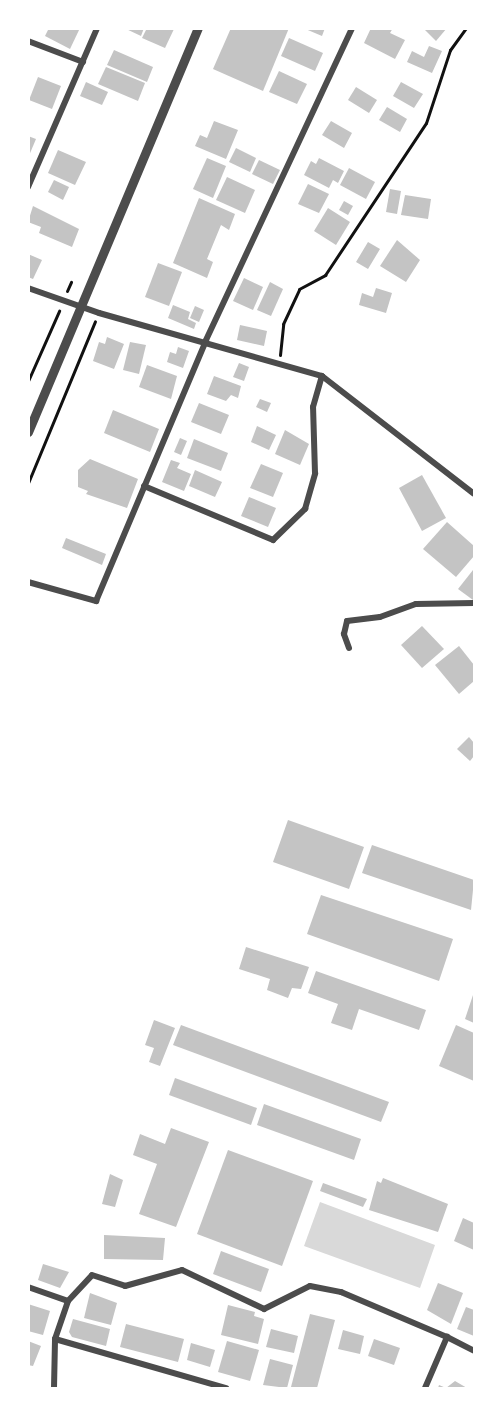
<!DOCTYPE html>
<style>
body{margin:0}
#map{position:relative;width:503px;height:1417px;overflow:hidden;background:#fff;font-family:Quicksand,sans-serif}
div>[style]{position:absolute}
.water>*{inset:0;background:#d9d9d9}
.building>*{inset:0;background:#c4c4c4}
.path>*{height:3px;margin:-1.5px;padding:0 1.5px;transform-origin:1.5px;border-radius:1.5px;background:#111}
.minor>*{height:6px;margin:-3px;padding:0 3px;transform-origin:3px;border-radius:3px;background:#4c4c4c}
.tertiary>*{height:9px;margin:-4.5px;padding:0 4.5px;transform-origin:4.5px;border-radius:4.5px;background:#4c4c4c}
span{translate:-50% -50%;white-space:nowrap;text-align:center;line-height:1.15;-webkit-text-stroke:6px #fff;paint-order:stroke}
.frame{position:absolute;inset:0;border:30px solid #fff;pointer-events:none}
</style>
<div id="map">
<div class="water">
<i style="clip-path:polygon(320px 1202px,435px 1245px,420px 1288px,304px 1246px)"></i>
</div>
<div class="building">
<i style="clip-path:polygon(49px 28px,80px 28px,70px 49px,45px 36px)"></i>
<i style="clip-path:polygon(124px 28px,144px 28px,141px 36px)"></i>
<i style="clip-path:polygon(147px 28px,174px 29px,165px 48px,142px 38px)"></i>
<i style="clip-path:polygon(231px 28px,289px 28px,263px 91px,213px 69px)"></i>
<i style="clip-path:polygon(303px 28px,325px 28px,322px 36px)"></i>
<i style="clip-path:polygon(371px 28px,393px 28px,390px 33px,405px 40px,395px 59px,364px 43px)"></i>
<i style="clip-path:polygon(423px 28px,447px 28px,436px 41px)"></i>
<i style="clip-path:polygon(289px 38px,323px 53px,315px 71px,281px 56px)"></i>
<i style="clip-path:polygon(429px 46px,442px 51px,432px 73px,407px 62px,412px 51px,424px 57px)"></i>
<i style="clip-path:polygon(114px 50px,153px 67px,147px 82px,107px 65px)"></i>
<i style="clip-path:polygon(106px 67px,145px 83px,138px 101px,98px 84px)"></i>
<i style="clip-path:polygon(279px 71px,307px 84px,297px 104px,269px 92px)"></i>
<i style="clip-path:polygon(38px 77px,61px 86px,52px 109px,29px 100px)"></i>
<i style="clip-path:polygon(86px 82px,108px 92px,102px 105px,80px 96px)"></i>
<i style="clip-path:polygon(401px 82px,423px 94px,414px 108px,393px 96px)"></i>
<i style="clip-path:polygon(356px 87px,377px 100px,369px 113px,348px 100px)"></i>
<i style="clip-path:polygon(387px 107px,407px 119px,400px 132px,379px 120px)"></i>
<i style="clip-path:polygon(214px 121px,238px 130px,226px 159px,195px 146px,200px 135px,207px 138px)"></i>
<i style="clip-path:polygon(331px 121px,352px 133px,344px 148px,322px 135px)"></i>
<i style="clip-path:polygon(28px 136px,36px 139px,28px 158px)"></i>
<i style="clip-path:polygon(236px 148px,256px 158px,250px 172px,229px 162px)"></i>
<i style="clip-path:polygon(58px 150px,86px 162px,75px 185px,48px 173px)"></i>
<i style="clip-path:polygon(207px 158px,226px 166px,213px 198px,193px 189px)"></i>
<i style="clip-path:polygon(319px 158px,344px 171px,338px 183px,333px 180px,329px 188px,304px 175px,311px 161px,316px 164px)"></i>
<i style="clip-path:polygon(259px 160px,280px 170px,273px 184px,252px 174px)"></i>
<i style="clip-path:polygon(349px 168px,375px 182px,366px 199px,340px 185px)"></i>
<i style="clip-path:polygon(227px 177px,255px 190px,245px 213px,216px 200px)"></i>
<i style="clip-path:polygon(54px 180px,69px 187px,63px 200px,48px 192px)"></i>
<i style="clip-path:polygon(308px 184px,329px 194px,319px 213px,298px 204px)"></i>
<i style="clip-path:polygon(390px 189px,401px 191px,397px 214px,386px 212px)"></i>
<i style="clip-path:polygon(405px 195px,431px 199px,428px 219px,401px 215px)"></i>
<i style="clip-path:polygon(199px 198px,235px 214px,229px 230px,221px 225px,207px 259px,213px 262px,207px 278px,173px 263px)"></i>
<i style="clip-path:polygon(344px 201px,353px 206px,348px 215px,339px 210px)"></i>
<i style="clip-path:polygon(33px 206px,79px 229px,72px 247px,39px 233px,41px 227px,28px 222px)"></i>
<i style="clip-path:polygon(328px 208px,350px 222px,336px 245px,314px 231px)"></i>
<i style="clip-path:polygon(397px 240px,420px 260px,406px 282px,380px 266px)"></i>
<i style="clip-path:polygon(368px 242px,380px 249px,368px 269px,356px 262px)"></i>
<i style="clip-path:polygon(28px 254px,42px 260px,33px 279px,28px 277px)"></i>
<i style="clip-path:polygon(158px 263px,182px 272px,169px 306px,145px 297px)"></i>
<i style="clip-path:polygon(244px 278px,263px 287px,253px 310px,233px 301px)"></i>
<i style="clip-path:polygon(270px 282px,283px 289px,271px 316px,257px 310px)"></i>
<i style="clip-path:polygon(376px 288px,392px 293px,386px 313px,359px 305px,362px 293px,373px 297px)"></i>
<i style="clip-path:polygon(173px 305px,190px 312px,188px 319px,196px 323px,194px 329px,168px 318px)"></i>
<i style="clip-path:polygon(195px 306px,204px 310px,199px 322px,190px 318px)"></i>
<i style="clip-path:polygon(240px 325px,267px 331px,264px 346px,237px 340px)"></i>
<i style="clip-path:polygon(107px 337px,124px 344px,114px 369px,93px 361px,99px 342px,105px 344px)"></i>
<i style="clip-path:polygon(130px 342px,146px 345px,139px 374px,123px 370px)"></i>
<i style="clip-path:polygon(178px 347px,189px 351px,183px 368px,167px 362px,170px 352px,176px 354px)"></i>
<i style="clip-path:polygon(239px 363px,249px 367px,244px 381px,233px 377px)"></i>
<i style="clip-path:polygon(147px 365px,177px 376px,171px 399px,139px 387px)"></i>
<i style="clip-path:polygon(214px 376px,241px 386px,238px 398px,231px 395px,226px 401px,207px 394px)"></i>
<i style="clip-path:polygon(260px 399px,271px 403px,267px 412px,256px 407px)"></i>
<i style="clip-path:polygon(199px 403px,229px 415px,221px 434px,191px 422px)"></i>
<i style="clip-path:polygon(113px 410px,159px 429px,150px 452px,104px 433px)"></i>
<i style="clip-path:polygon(257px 426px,276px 435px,269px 450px,251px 442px)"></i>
<i style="clip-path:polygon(285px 430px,309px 444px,300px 465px,275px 454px)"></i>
<i style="clip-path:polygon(180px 438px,187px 441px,181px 455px,174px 452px)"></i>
<i style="clip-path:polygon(194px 439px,228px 453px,221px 471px,187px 458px)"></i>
<i style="clip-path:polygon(90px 459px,138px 479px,127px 508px,86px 494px,88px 491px,78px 487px,78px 470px)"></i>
<i style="clip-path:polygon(171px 460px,180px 463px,177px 468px,191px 474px,184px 491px,162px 482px)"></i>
<i style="clip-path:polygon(261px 464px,283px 473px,273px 497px,250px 488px)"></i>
<i style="clip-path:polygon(195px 470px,222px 482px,215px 497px,189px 486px)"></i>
<i style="clip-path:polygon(422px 475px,446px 518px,422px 531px,399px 488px)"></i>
<i style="clip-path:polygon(249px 497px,276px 508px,268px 527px,241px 516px)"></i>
<i style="clip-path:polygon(447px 522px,474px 546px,474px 556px,456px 577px,423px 549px)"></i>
<i style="clip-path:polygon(66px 538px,106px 554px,102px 565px,62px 548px)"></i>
<i style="clip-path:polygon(473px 570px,474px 598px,473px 600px,458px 589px)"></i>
<i style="clip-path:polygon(422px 626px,444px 649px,422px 668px,401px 645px)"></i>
<i style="clip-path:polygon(459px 646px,474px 665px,474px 681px,459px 694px,435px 665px)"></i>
<i style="clip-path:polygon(469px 737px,474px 743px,474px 756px,470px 761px,457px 749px)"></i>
<i style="clip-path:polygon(288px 820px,364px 847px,349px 889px,273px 862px)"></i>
<i style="clip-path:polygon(372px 845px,474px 880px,471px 910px,362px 873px)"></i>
<i style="clip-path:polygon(321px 895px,453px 939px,439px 981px,307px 934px)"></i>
<i style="clip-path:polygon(246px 947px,309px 967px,301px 989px,292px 988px,288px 998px,267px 990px,270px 979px,239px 969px)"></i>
<i style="clip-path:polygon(316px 971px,426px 1010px,419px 1030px,359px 1009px,352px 1030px,331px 1023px,338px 1004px,308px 993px)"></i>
<i style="clip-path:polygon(474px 992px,474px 1023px,465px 1019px)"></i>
<i style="clip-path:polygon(154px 1020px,175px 1028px,160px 1066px,149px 1062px,154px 1048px,145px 1045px)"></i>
<i style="clip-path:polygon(181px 1025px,389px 1102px,381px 1122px,173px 1045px)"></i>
<i style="clip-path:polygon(456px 1025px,474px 1033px,474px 1081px,439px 1066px)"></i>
<i style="clip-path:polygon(175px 1078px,257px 1108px,251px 1125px,169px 1095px)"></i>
<i style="clip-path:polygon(264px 1104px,361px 1139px,354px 1160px,257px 1125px)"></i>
<i style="clip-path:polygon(171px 1128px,209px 1142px,176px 1227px,139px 1214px,157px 1164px,133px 1155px,140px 1134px,165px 1144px)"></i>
<i style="clip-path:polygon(228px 1150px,313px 1181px,282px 1266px,197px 1234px)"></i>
<i style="clip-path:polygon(110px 1174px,123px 1180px,115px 1207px,102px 1204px)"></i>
<i style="clip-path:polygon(383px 1178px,448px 1204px,438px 1232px,369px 1210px,377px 1181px,381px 1183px)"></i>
<i style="clip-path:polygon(323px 1183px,367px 1199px,363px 1207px,320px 1191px)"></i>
<i style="clip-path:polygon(463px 1218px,474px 1223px,474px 1250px,454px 1241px)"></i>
<i style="clip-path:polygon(104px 1235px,165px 1238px,163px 1260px,104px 1259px)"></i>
<i style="clip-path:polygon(221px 1251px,269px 1269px,261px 1292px,213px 1274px)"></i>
<i style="clip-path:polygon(43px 1264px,69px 1272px,60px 1288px,38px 1280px)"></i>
<i style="clip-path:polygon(438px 1283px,463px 1293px,451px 1324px,427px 1310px)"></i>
<i style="clip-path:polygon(90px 1293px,117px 1303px,111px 1325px,84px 1318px)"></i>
<i style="clip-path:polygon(28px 1304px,50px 1311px,43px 1335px,28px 1331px)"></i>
<i style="clip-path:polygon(228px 1305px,255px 1312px,254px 1316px,264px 1319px,258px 1344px,221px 1335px)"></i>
<i style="clip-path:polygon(466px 1307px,474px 1310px,474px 1336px,457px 1329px)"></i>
<i style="clip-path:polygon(310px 1314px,335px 1320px,317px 1388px,295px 1388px,291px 1387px)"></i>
<i style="clip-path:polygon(73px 1319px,110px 1329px,106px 1346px,72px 1337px,69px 1332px)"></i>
<i style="clip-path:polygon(126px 1324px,184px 1339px,178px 1362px,120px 1347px)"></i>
<i style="clip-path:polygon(271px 1329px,298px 1336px,294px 1353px,266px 1347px)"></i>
<i style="clip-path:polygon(343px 1330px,364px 1336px,360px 1354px,338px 1349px)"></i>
<i style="clip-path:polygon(374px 1339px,400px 1348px,394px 1365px,368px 1356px)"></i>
<i style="clip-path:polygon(28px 1341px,41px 1346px,33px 1366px,28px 1365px)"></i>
<i style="clip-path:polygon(227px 1341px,259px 1350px,250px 1381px,218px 1372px)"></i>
<i style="clip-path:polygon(191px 1343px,215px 1350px,210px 1367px,187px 1360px)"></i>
<i style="clip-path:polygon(270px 1359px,293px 1365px,287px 1388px,263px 1385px)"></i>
<i style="clip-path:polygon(455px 1381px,467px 1388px,438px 1388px,439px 1385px,446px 1388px)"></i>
</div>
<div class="path">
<i style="left:67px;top:291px;width:10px;rotate:-66deg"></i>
<i style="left:280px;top:355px;width:31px;rotate:-84deg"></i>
<i style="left:283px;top:324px;width:38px;rotate:-65deg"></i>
<i style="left:299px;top:289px;width:30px;rotate:-28deg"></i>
<i style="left:325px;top:275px;width:182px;rotate:-56.4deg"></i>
<i style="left:426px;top:123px;width:77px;rotate:-71.8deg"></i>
<i style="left:450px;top:50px;width:27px;rotate:-54deg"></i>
<i style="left:28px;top:381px;width:77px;rotate:-66.1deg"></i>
<i style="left:28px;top:483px;width:175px;rotate:-67.5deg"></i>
</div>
<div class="minor">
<i style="left:28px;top:41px;width:59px;rotate:20.9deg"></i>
<i style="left:28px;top:187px;width:173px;rotate:-66.5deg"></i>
<i style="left:28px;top:288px;width:75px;rotate:19.4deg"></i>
<i style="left:99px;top:313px;width:232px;rotate:15.8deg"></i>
<i style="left:322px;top:376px;width:192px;rotate:37.8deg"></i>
<i style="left:144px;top:486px;width:140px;rotate:22.7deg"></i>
<i style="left:273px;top:540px;width:45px;rotate:-44.1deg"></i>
<i style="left:305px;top:509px;width:37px;rotate:-74deg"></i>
<i style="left:315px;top:473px;width:66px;rotate:-91.7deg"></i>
<i style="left:313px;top:407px;width:32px;rotate:-74deg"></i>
<i style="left:28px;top:582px;width:71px;rotate:15.6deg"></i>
<i style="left:96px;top:601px;width:283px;rotate:-67.1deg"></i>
<i style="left:206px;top:340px;width:344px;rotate:-64.9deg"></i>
<i style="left:349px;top:648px;width:15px;rotate:-110deg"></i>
<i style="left:344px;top:634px;width:13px;rotate:-77deg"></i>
<i style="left:347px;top:621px;width:33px;rotate:-7deg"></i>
<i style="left:380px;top:617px;width:38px;rotate:-20deg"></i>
<i style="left:416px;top:604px;width:58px;rotate:-1deg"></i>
<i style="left:28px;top:1287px;width:42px;rotate:19.3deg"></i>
<i style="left:55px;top:1339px;width:178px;rotate:16deg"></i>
<i style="left:54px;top:1388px;width:49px;rotate:-88.8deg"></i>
<i style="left:55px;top:1339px;width:40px;rotate:-71.1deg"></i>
<i style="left:68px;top:1301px;width:35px;rotate:-47deg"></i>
<i style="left:92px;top:1275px;width:35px;rotate:18deg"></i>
<i style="left:125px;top:1286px;width:59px;rotate:-15.7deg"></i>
<i style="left:182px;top:1270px;width:91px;rotate:25.4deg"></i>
<i style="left:264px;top:1309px;width:51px;rotate:-26.6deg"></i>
<i style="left:310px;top:1286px;width:32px;rotate:11deg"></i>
<i style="left:341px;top:1292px;width:115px;rotate:23deg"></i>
<i style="left:425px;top:1388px;width:56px;rotate:-66.7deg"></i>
<i style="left:447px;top:1337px;width:30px;rotate:27deg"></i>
</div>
<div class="tertiary">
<i style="left:28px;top:432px;width:438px;rotate:-67.2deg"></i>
</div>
<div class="frame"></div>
</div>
